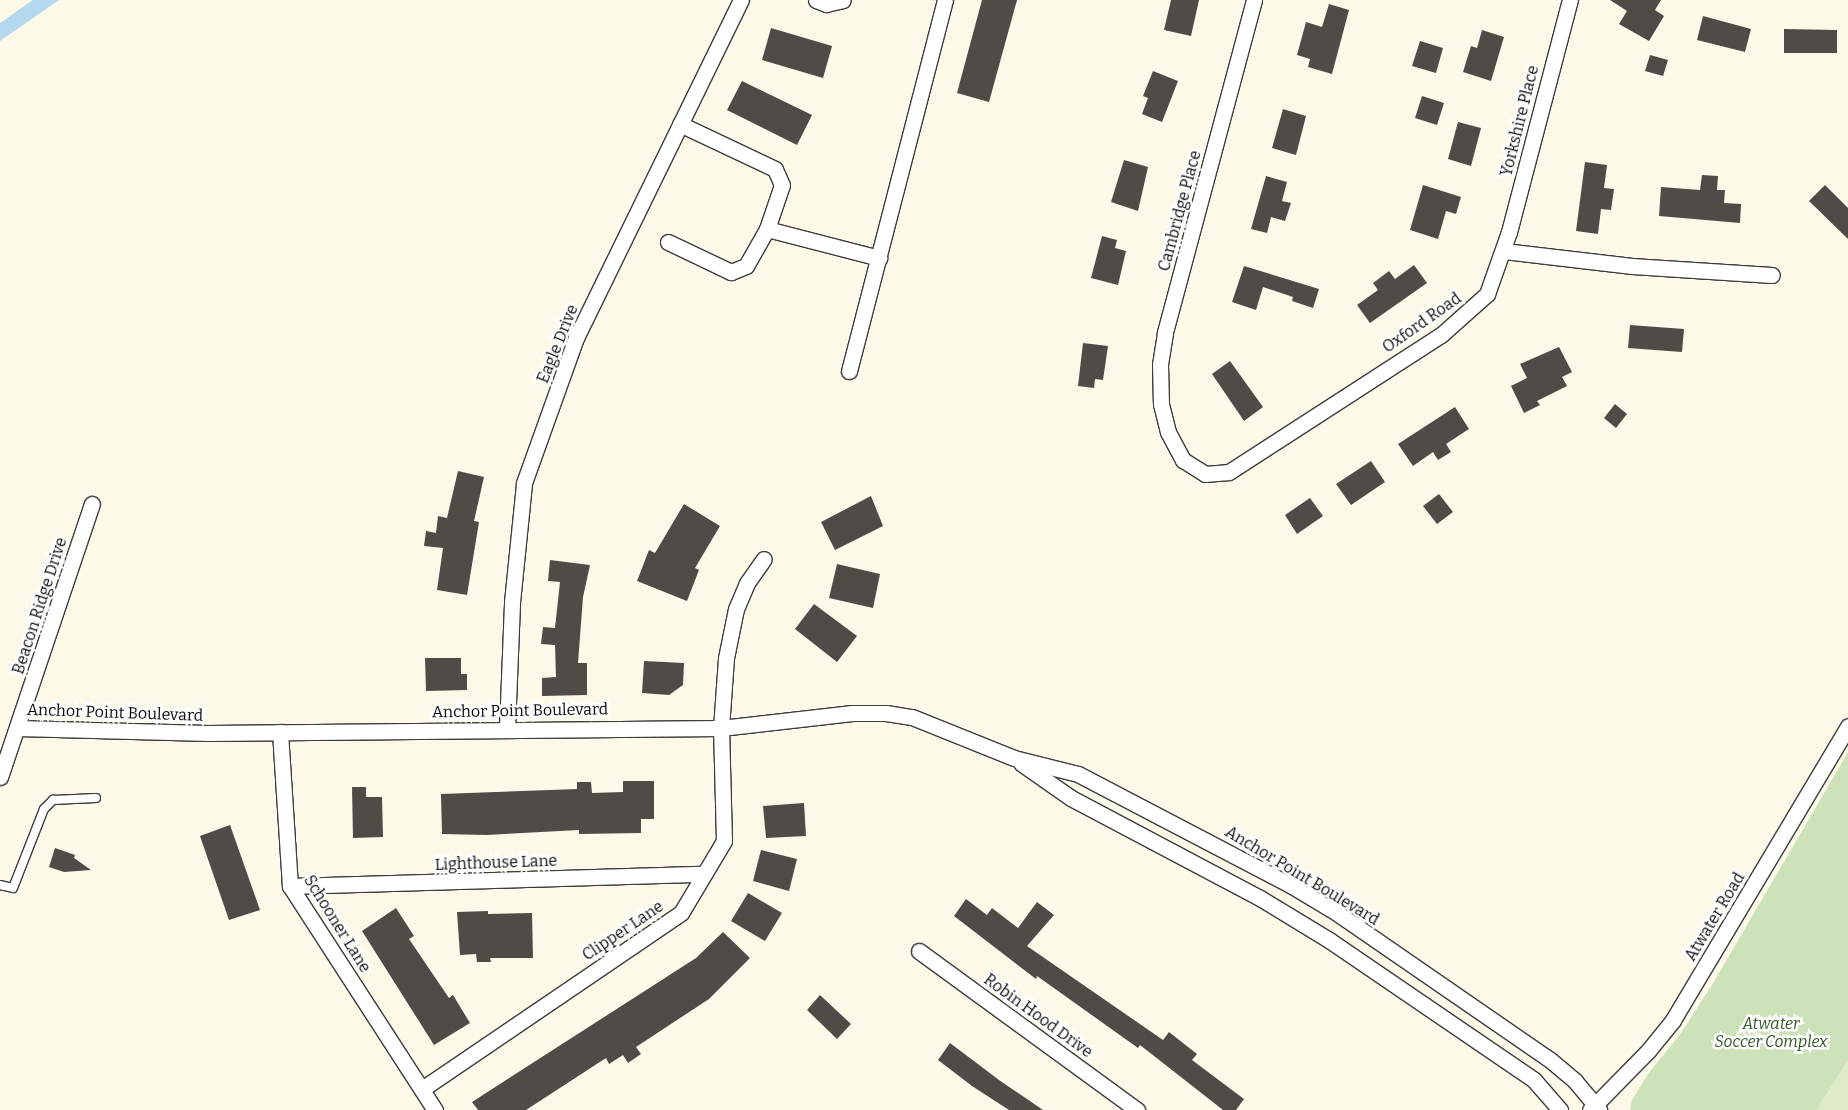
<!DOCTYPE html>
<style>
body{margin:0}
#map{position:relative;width:1848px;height:1110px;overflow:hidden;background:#fcf9e9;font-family:Bitter,serif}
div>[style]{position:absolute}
.green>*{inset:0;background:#cde2b8}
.pitch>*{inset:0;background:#deeac8}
.water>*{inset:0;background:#b4d8ee}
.building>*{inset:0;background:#514b48}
.roads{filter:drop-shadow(1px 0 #3d3d3d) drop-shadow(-1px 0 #3d3d3d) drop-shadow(0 1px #3d3d3d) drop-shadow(0 -1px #3d3d3d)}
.service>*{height:8px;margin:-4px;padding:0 4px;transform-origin:4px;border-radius:4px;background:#fff}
.minor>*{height:15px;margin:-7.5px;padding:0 7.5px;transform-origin:7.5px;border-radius:7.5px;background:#fff}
span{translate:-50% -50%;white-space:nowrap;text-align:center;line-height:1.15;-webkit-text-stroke:5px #fff;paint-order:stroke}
.street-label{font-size:16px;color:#0a0a0a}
.park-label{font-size:16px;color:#2e5823;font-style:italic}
</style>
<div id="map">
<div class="green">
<i style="clip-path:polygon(1848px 752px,1848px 1110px,1630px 1110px,1632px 1100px,1648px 1074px,1681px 1033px,1712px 985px)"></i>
</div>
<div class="pitch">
<i style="clip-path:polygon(1848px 1060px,1848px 1110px,1816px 1110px)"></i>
</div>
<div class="water">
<i style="clip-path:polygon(33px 0,59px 0,0 41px,0 23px)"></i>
</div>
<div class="building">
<i style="clip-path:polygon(982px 0,1017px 0,989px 102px,957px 93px)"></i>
<i style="clip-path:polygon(1171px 0,1199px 0,1191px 36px,1164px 30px)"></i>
<i style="clip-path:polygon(1610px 0,1661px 0,1655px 10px,1664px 16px,1649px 41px,1619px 24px,1627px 11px)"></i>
<i style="clip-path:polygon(1329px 4px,1349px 10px,1332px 74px,1308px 67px,1310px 59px,1297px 55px,1306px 22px,1322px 27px)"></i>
<i style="clip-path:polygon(1703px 16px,1751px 29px,1745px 52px,1697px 40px)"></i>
<i style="clip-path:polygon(771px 28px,832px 46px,823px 78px,762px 60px)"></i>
<i style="clip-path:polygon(1784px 29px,1837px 30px,1837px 53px,1784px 53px)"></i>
<i style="clip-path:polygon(1482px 30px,1504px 37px,1491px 81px,1463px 72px,1471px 46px,1477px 48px)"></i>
<i style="clip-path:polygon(1420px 41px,1443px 48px,1436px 73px,1412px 66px)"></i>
<i style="clip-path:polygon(1650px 55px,1668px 60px,1663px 76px,1645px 71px)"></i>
<i style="clip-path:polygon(1153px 71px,1178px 81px,1162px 122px,1142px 114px,1148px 98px,1143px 96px)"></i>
<i style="clip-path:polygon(742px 81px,812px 115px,797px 145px,727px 110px)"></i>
<i style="clip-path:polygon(1422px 96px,1444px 103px,1437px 125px,1415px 118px)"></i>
<i style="clip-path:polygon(1283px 109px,1306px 116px,1296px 155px,1272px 148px)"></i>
<i style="clip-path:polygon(1458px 122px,1481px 128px,1471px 166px,1448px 159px)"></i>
<i style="clip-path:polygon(1124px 160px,1148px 167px,1138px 211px,1111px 202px)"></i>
<i style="clip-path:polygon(1585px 162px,1607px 165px,1604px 188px,1614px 189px,1611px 210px,1601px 209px,1598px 234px,1576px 231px)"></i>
<i style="clip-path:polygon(1702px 175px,1718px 176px,1717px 190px,1725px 190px,1724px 203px,1741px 204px,1740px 223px,1659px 216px,1661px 187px,1700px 190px)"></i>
<i style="clip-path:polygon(1266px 176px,1287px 182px,1282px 201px,1291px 203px,1285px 221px,1271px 217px,1267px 233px,1251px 229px)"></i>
<i style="clip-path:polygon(1423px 185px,1461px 197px,1456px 214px,1446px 211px,1438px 239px,1410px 230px)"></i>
<i style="clip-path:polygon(1825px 185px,1848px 208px,1848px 239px,1809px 201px)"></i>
<i style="clip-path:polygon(1102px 236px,1117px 240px,1115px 248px,1126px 251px,1118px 285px,1091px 278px)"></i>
<i style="clip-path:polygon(1414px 265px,1427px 283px,1370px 323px,1357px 305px,1378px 290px,1373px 283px,1389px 271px,1395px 279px)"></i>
<i style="clip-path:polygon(1244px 266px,1319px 289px,1313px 308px,1292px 301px,1293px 297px,1263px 287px,1256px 310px,1232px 302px)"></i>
<i style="clip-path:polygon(1630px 325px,1684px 329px,1682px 352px,1628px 348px)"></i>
<i style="clip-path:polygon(1083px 343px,1108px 346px,1103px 380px,1095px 379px,1094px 388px,1078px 386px)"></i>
<i style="clip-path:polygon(1559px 347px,1572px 372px,1562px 377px,1567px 386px,1537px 401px,1540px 405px,1524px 413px,1511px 386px,1527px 378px,1520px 364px)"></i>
<i style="clip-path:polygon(1230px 361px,1263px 407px,1244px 421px,1212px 374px)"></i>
<i style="clip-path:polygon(1615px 404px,1627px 414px,1616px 428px,1604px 418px)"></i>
<i style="clip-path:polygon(1455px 407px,1469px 429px,1446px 444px,1451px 452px,1438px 460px,1433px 452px,1413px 466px,1398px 444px)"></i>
<i style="clip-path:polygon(1371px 461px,1385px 482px,1351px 505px,1336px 484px)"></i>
<i style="clip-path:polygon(458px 471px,484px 477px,474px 521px,479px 522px,467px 595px,437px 590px,443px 548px,424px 546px,426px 531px,436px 533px,438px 516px,447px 518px)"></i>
<i style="clip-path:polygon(1439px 494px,1453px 512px,1437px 524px,1423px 506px)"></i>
<i style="clip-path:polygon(871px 496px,883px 526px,835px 550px,821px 522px)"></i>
<i style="clip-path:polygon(1310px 498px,1323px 516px,1297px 534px,1285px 515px)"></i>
<i style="clip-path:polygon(684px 504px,720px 526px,695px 568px,699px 570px,687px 601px,637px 581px,649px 550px,655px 553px)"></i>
<i style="clip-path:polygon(550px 560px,590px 565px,583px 597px,578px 663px,587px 663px,587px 695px,542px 696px,542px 678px,556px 677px,555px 645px,541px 644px,543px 627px,555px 628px,560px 582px,548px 581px)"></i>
<i style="clip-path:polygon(837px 564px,880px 574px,873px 608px,829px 598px)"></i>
<i style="clip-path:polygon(814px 604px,857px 636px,837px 662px,795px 629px)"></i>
<i style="clip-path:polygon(425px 658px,461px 658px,461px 674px,467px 674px,467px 690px,426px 691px)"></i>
<i style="clip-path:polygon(644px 661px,684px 663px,683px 685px,669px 695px,642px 693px)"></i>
<i style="clip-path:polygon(623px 781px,654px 781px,654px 819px,641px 819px,641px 833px,579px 834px,579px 830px,486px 835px,442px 834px,441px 794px,577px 789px,577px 782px,591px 782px,592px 793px,623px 792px)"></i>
<i style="clip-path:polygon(352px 787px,366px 787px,366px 797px,382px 797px,383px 837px,353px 838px)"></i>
<i style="clip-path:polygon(804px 803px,806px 836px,766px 838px,763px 806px)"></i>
<i style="clip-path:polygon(230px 825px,260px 910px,229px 920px,200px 836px)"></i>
<i style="clip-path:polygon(55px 848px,75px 855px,74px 858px,91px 870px,64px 872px,49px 867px)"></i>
<i style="clip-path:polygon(761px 850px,797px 859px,789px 891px,753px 881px)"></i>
<i style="clip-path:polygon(748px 893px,782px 913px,765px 941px,731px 921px)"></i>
<i style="clip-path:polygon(966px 899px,987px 915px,992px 908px,1018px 928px,1037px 902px,1054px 915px,1027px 946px,1163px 1040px,1169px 1032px,1197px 1054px,1192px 1060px,1244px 1099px,1236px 1110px,1223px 1110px,1140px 1045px,1138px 1048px,1037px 976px,1036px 979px,954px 916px)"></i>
<i style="clip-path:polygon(396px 908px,414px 936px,409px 939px,449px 998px,453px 995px,470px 1023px,434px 1045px,362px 931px)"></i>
<i style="clip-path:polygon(488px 911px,488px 914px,532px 913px,533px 958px,490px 958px,491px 962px,477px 962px,476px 954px,460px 955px,457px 912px)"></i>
<i style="clip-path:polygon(723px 932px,750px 958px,709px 999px,636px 1047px,641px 1054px,628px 1063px,623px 1055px,609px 1064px,606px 1058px,526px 1110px,478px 1110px,472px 1102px,696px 958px)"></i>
<i style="clip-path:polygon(820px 995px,851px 1024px,837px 1039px,807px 1010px)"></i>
<i style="clip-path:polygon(950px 1043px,999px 1080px,1043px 1110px,1009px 1110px,972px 1086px,938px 1060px)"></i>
</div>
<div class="roads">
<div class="service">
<i style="left:0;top:885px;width:13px;rotate:13deg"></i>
<i style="left:13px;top:888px;width:85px;rotate:-68.6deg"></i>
<i style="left:44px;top:809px;width:13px;rotate:-45deg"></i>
<i style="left:53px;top:800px;width:43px;rotate:-2.7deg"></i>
</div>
<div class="minor">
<i style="left:816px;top:0;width:11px;rotate:22deg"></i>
<i style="left:826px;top:4px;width:17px;rotate:-13deg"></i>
<i style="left:1254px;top:0;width:345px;rotate:105deg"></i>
<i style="left:1165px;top:333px;width:31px;rotate:99deg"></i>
<i style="left:1160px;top:364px;width:40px;rotate:88.6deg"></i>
<i style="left:1161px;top:404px;width:29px;rotate:76deg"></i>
<i style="left:1168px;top:432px;width:32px;rotate:62deg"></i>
<i style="left:1183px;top:460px;width:26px;rotate:32deg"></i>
<i style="left:1205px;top:474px;width:24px;rotate:-5deg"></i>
<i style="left:1229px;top:472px;width:252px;rotate:-32.9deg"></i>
<i style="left:1441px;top:335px;width:62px;rotate:-41.7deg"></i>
<i style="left:1487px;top:294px;width:66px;rotate:-70.5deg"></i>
<i style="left:1509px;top:232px;width:240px;rotate:-75.3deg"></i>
<i style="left:767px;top:229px;width:116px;rotate:14.5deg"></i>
<i style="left:668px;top:242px;width:70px;rotate:25.5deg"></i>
<i style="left:731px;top:272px;width:16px;rotate:-22deg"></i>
<i style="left:746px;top:266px;width:43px;rotate:-60.4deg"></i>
<i style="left:767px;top:229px;width:46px;rotate:-71.2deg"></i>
<i style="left:782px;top:185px;width:17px;rotate:-114deg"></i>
<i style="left:775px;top:169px;width:105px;rotate:-154.7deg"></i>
<i style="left:1504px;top:251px;width:129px;rotate:6.7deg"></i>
<i style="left:1632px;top:266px;width:140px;rotate:3.7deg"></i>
<i style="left:849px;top:371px;width:383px;rotate:-75.5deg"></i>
<i style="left:17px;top:728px;width:191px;rotate:1.5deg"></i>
<i style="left:208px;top:733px;width:513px;rotate:-0.56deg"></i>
<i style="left:721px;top:728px;width:132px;rotate:-6.5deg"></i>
<i style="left:852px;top:713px;width:34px"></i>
<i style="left:886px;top:713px;width:26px;rotate:9deg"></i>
<i style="left:912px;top:717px;width:110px;rotate:21.9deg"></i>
<i style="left:1014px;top:758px;width:66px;rotate:14deg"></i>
<i style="left:1078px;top:774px;width:242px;rotate:27.6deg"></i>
<i style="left:1292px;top:886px;width:52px;rotate:31deg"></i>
<i style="left:1337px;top:913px;width:257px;rotate:34.6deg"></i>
<i style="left:1549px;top:1059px;width:34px;rotate:40deg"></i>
<i style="left:1575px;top:1081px;width:38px;rotate:50deg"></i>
<i style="left:507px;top:728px;width:126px;rotate:-87.7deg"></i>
<i style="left:512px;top:602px;width:120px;rotate:-84.2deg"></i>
<i style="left:524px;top:483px;width:154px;rotate:-70.3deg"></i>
<i style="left:576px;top:338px;width:376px;rotate:-64deg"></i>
<i style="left:280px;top:732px;width:154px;rotate:86.3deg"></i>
<i style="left:290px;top:886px;width:267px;rotate:57.1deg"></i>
<i style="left:1021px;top:763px;width:61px;rotate:35deg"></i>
<i style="left:1071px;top:798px;width:214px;rotate:27.9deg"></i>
<i style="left:1260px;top:898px;width:81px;rotate:31.3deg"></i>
<i style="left:1329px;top:940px;width:248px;rotate:34.3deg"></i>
<i style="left:1534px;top:1080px;width:40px;rotate:49deg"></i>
<i style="left:0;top:777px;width:288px;rotate:-71.4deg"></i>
<i style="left:290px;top:886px;width:414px;rotate:-1.7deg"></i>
<i style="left:919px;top:951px;width:270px;rotate:36.1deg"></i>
<i style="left:422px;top:1089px;width:313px;rotate:-34.2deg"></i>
<i style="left:681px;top:913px;width:84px;rotate:-59.2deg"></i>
<i style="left:724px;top:841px;width:113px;rotate:-91.5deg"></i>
<i style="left:721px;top:728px;width:70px;rotate:-85.9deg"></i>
<i style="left:726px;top:658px;width:50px;rotate:-78.5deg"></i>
<i style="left:736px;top:609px;width:28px;rotate:-67deg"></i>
<i style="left:747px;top:583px;width:29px;rotate:-55deg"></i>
<i style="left:1590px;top:1110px;width:83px;rotate:-45.5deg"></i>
<i style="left:1648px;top:1051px;width:40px;rotate:-51deg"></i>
<i style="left:1673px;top:1020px;width:342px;rotate:-59.2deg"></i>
</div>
</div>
<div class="street-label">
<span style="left:1520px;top:121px;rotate:-76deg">Yorkshire Place</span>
<span style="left:1180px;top:211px;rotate:-75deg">Cambridge Place</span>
<span style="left:1422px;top:323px;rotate:-35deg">Oxford Road</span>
<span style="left:558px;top:344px;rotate:-68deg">Eagle Drive</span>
<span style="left:40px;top:606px;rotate:-72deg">Beacon Ridge Drive</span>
<span style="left:520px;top:711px;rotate:-1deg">Anchor Point Boulevard</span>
<span style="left:115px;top:713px;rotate:2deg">Anchor Point Boulevard</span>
<span style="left:496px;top:863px;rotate:-2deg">Lighthouse Lane</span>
<span style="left:1302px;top:876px;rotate:31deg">Anchor Point Boulevard</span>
<span style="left:1715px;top:917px;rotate:-59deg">Atwater Road</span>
<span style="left:337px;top:924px;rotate:58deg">Schooner Lane</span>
<span style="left:623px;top:931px;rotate:-34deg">Clipper Lane</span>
<span style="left:1038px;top:1016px;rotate:36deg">Robin Hood Drive</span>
</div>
<div class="park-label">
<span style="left:1771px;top:1033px">Atwater<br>Soccer Complex</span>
</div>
</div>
